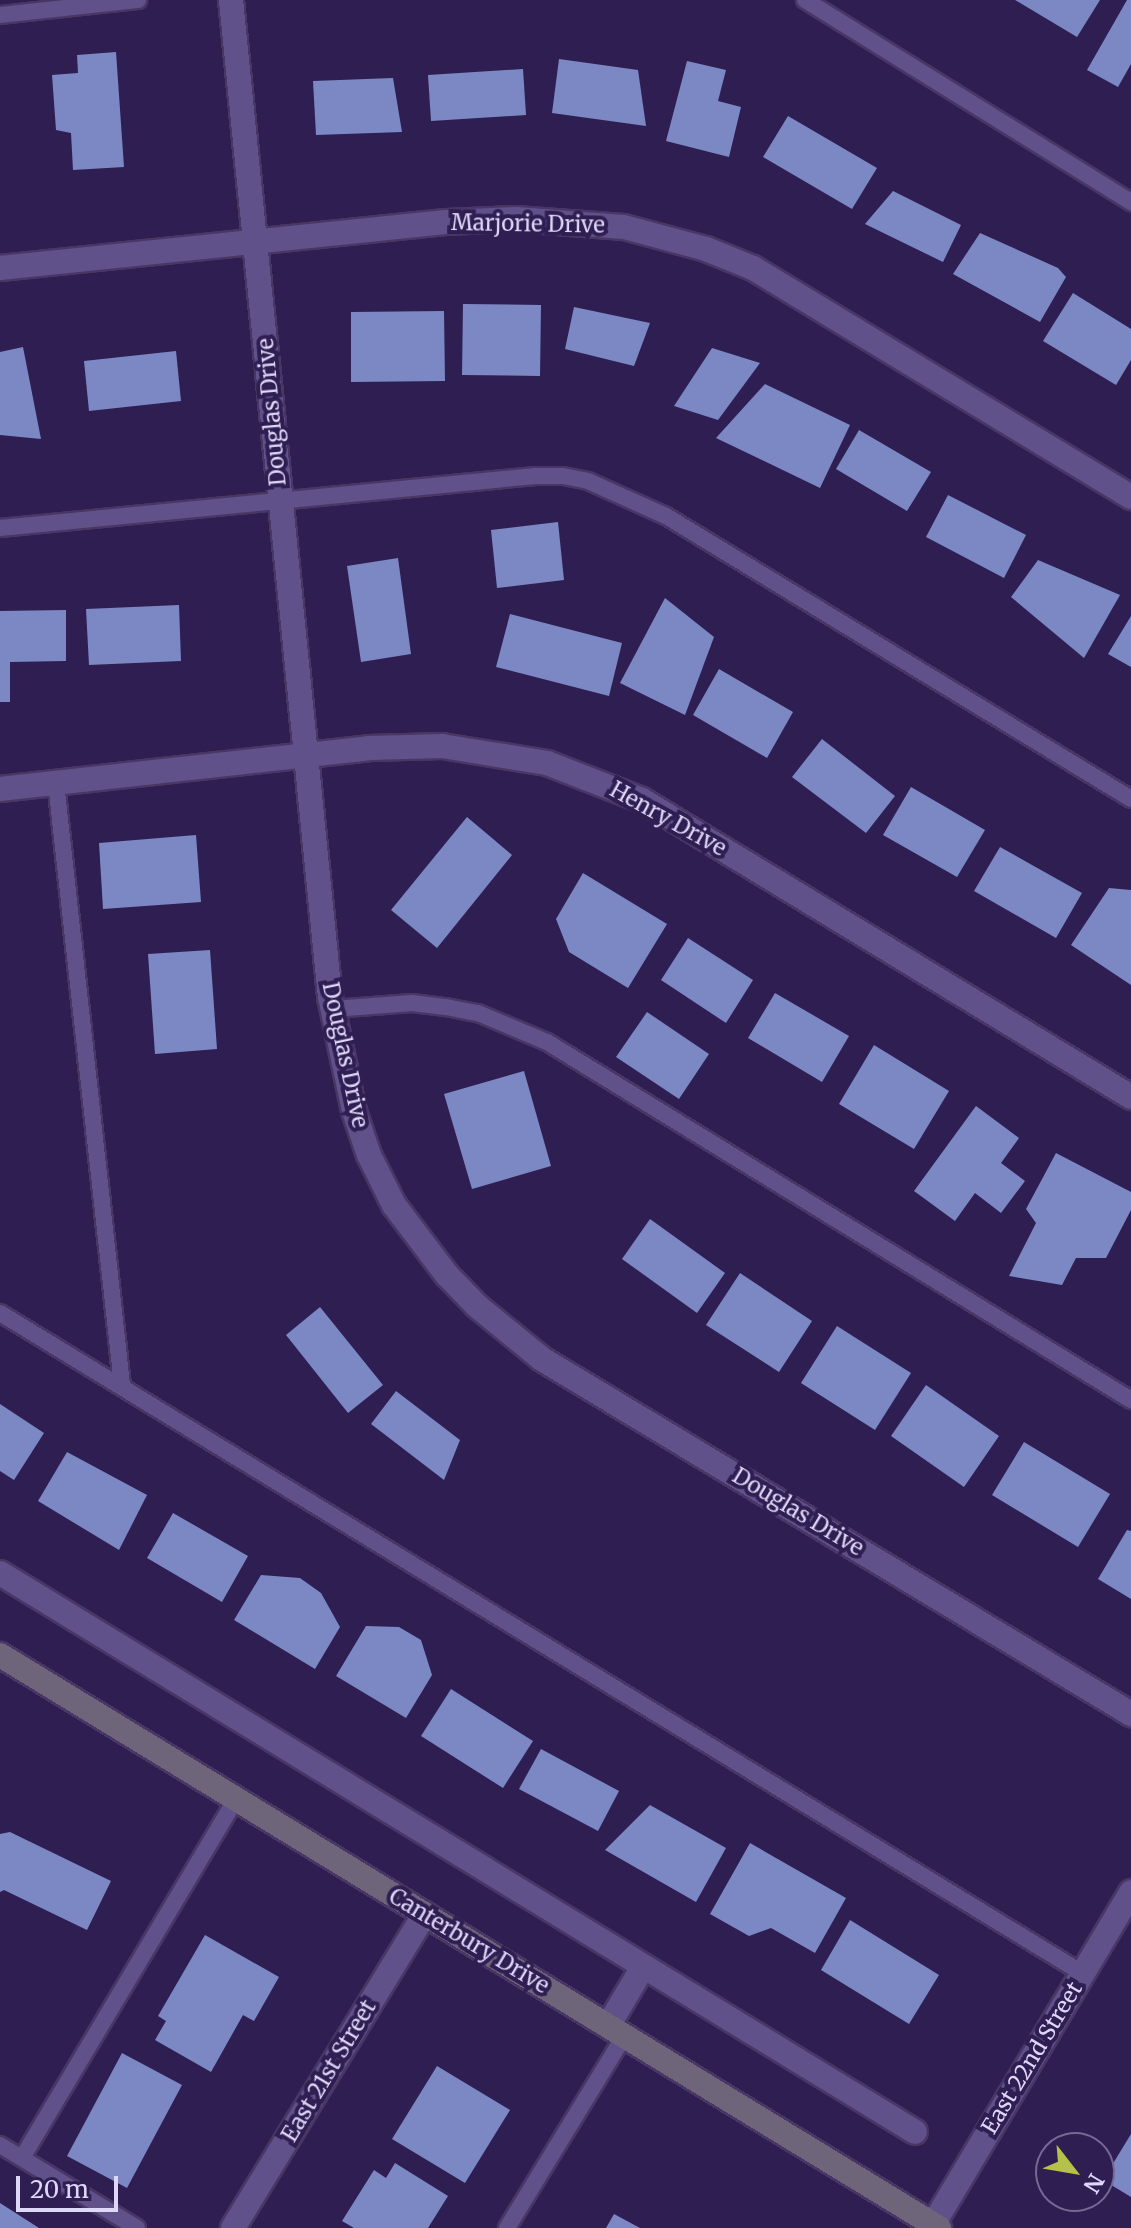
<!DOCTYPE html>
<style>
body{margin:0}
#map{position:relative;width:1131px;height:2228px;overflow:hidden;background:#2f1e52;font-family:Merriweather,serif}
div>[style]{position:absolute}
.building>*{inset:0;background:#7c88c4}
.roads{filter:drop-shadow(2px 0 #483765) drop-shadow(-2px 0 #483765) drop-shadow(0 2px #483765) drop-shadow(0 -2px #483765)}
.service>*{height:16px;margin:-8px;padding:0 8px;transform-origin:8px;border-radius:8px;background:#60518b}
.minor>*{height:24px;margin:-12px;padding:0 12px;transform-origin:12px;border-radius:12px;background:#60518b}
.tertiary>*{height:24px;margin:-12px;padding:0 12px;transform-origin:12px;border-radius:12px;background:#60518b}
.secondary>*{height:24px;margin:-12px;padding:0 12px;transform-origin:12px;border-radius:12px;background:#6e657a}
span{translate:-50% -50%;white-space:nowrap;text-align:center;line-height:1.15;-webkit-text-stroke:8px #2f1e52;paint-order:stroke}
.street-label{font-size:22px;color:#ded7f8}
.north{position:absolute;left:1035px;top:2132px;width:80px;height:80px;box-sizing:border-box;background:#2f1e52;border:2px solid #756894;border-radius:50%;rotate:121deg;font-size:22px;font-weight:700;line-height:32px;text-align:center;color:#ded7f8}
.north::after{content:'';display:block;margin:auto;width:28px;height:36px;background:#b5c249;clip-path:polygon(50% 0,100% 100%,50% 72%,0 100%)}
.scale{position:absolute;left:16px;top:2176px;width:102px;height:36px;box-sizing:border-box;border:4px solid #ded7f8;border-top:0;padding-left:10px;font-size:24px;line-height:28px;white-space:nowrap;color:#ded7f8;-webkit-text-stroke:6px #2f1e52;paint-order:stroke}
</style>
<div id="map">
<div class="building">
<i style="clip-path:polygon(1015px 0,1100px 0,1077px 37px)"></i>
<i style="clip-path:polygon(1127px 0,1131px 0,1131px 64px,1118px 87px,1087px 70px)"></i>
<i style="clip-path:polygon(116px 52px,124px 167px,73px 170px,71px 133px,56px 130px,52px 75px,78px 73px,77px 55px)"></i>
<i style="clip-path:polygon(559px 59px,638px 70px,646px 126px,552px 113px)"></i>
<i style="clip-path:polygon(687px 61px,726px 70px,718px 101px,741px 107px,729px 157px,666px 141px)"></i>
<i style="clip-path:polygon(523px 69px,526px 115px,431px 121px,428px 75px)"></i>
<i style="clip-path:polygon(393px 78px,402px 132px,316px 135px,313px 81px)"></i>
<i style="clip-path:polygon(788px 116px,877px 168px,852px 209px,763px 157px)"></i>
<i style="clip-path:polygon(893px 191px,961px 225px,943px 262px,865px 224px)"></i>
<i style="clip-path:polygon(980px 233px,1058px 268px,1066px 277px,1040px 322px,953px 274px)"></i>
<i style="clip-path:polygon(1073px 293px,1131px 329px,1131px 360px,1116px 385px,1043px 341px)"></i>
<i style="clip-path:polygon(463px 304px,541px 305px,540px 376px,462px 375px)"></i>
<i style="clip-path:polygon(574px 307px,650px 323px,634px 366px,565px 349px)"></i>
<i style="clip-path:polygon(444px 311px,445px 381px,351px 382px,351px 312px)"></i>
<i style="clip-path:polygon(23px 347px,41px 439px,0 435px,0 352px)"></i>
<i style="clip-path:polygon(712px 348px,760px 363px,718px 420px,674px 406px)"></i>
<i style="clip-path:polygon(176px 351px,181px 401px,89px 411px,84px 361px)"></i>
<i style="clip-path:polygon(765px 384px,850px 425px,820px 488px,716px 438px)"></i>
<i style="clip-path:polygon(859px 430px,931px 472px,907px 511px,836px 469px)"></i>
<i style="clip-path:polygon(948px 495px,1026px 535px,1004px 578px,926px 537px)"></i>
<i style="clip-path:polygon(558px 522px,564px 580px,497px 588px,491px 530px)"></i>
<i style="clip-path:polygon(398px 558px,411px 654px,361px 662px,347px 566px)"></i>
<i style="clip-path:polygon(1038px 560px,1120px 595px,1084px 658px,1011px 597px)"></i>
<i style="clip-path:polygon(665px 598px,714px 637px,685px 715px,620px 683px)"></i>
<i style="clip-path:polygon(179px 605px,181px 661px,89px 665px,86px 609px)"></i>
<i style="clip-path:polygon(66px 610px,66px 661px,10px 662px,10px 702px,0 702px,0 611px)"></i>
<i style="clip-path:polygon(510px 614px,622px 643px,609px 696px,496px 667px)"></i>
<i style="clip-path:polygon(1131px 616px,1131px 667px,1108px 654px)"></i>
<i style="clip-path:polygon(719px 669px,793px 712px,767px 758px,693px 715px)"></i>
<i style="clip-path:polygon(822px 739px,895px 796px,866px 833px,792px 777px)"></i>
<i style="clip-path:polygon(911px 787px,985px 830px,957px 877px,883px 835px)"></i>
<i style="clip-path:polygon(467px 817px,512px 855px,437px 948px,391px 910px)"></i>
<i style="clip-path:polygon(196px 835px,201px 902px,103px 909px,99px 843px)"></i>
<i style="clip-path:polygon(1000px 847px,1082px 893px,1056px 938px,974px 891px)"></i>
<i style="clip-path:polygon(583px 873px,667px 924px,628px 988px,569px 952px,556px 919px)"></i>
<i style="clip-path:polygon(1109px 888px,1131px 890px,1131px 985px,1071px 945px)"></i>
<i style="clip-path:polygon(688px 938px,753px 980px,726px 1023px,661px 980px)"></i>
<i style="clip-path:polygon(210px 950px,217px 1049px,155px 1054px,148px 954px)"></i>
<i style="clip-path:polygon(775px 993px,849px 1036px,822px 1082px,748px 1038px)"></i>
<i style="clip-path:polygon(647px 1012px,709px 1054px,679px 1099px,616px 1057px)"></i>
<i style="clip-path:polygon(874px 1045px,949px 1091px,914px 1149px,839px 1104px)"></i>
<i style="clip-path:polygon(524px 1071px,551px 1166px,472px 1189px,444px 1094px)"></i>
<i style="clip-path:polygon(976px 1106px,1019px 1138px,1001px 1163px,1025px 1181px,1001px 1213px,975px 1193px,955px 1221px,914px 1191px)"></i>
<i style="clip-path:polygon(1056px 1153px,1131px 1192px,1131px 1210px,1106px 1258px,1076px 1258px,1062px 1285px,1009px 1276px,1036px 1223px,1026px 1209px)"></i>
<i style="clip-path:polygon(650px 1219px,725px 1273px,697px 1313px,622px 1259px)"></i>
<i style="clip-path:polygon(740px 1273px,812px 1321px,779px 1372px,706px 1325px)"></i>
<i style="clip-path:polygon(320px 1307px,383px 1385px,348px 1413px,286px 1335px)"></i>
<i style="clip-path:polygon(837px 1326px,911px 1373px,875px 1430px,801px 1383px)"></i>
<i style="clip-path:polygon(926px 1385px,999px 1436px,964px 1487px,891px 1436px)"></i>
<i style="clip-path:polygon(396px 1391px,460px 1440px,444px 1480px,371px 1424px)"></i>
<i style="clip-path:polygon(0 1404px,44px 1433px,14px 1480px,0 1471px)"></i>
<i style="clip-path:polygon(1024px 1442px,1110px 1494px,1078px 1547px,992px 1495px)"></i>
<i style="clip-path:polygon(67px 1452px,147px 1495px,119px 1550px,38px 1501px)"></i>
<i style="clip-path:polygon(173px 1513px,248px 1556px,222px 1602px,147px 1558px)"></i>
<i style="clip-path:polygon(1127px 1530px,1131px 1531px,1131px 1599px,1098px 1579px)"></i>
<i style="clip-path:polygon(261px 1575px,300px 1578px,321px 1593px,340px 1627px,315px 1669px,234px 1620px)"></i>
<i style="clip-path:polygon(366px 1626px,399px 1627px,421px 1640px,432px 1675px,406px 1718px,336px 1676px)"></i>
<i style="clip-path:polygon(451px 1689px,533px 1741px,503px 1788px,421px 1736px)"></i>
<i style="clip-path:polygon(541px 1749px,619px 1791px,598px 1831px,519px 1789px)"></i>
<i style="clip-path:polygon(650px 1805px,726px 1848px,696px 1902px,605px 1850px)"></i>
<i style="clip-path:polygon(10px 1832px,111px 1881px,87px 1930px,4px 1890px,0 1892px,0 1834px)"></i>
<i style="clip-path:polygon(750px 1843px,846px 1898px,815px 1953px,771px 1928px,749px 1936px,710px 1914px)"></i>
<i style="clip-path:polygon(850px 1920px,939px 1975px,909px 2024px,821px 1970px)"></i>
<i style="clip-path:polygon(205px 1935px,279px 1977px,254px 2021px,243px 2015px,211px 2072px,155px 2040px,166px 2021px,158px 2016px)"></i>
<i style="clip-path:polygon(122px 2053px,182px 2085px,127px 2188px,67px 2156px)"></i>
<i style="clip-path:polygon(437px 2066px,510px 2110px,465px 2183px,392px 2139px)"></i>
<i style="clip-path:polygon(1131px 2134px,1131px 2197px,1103px 2180px)"></i>
<i style="clip-path:polygon(395px 2163px,448px 2196px,428px 2228px,354px 2228px,342px 2221px,374px 2170px,386px 2178px)"></i>
<i style="clip-path:polygon(0 2203px,39px 2228px,0 2228px)"></i>
<i style="clip-path:polygon(614px 2214px,640px 2228px,606px 2228px)"></i>
</div>
<div class="roads">
<div class="service">
<i style="left:805px;top:0;width:384px;rotate:31.8deg"></i>
<i style="left:0;top:15px;width:139px;rotate:-6.2deg"></i>
<i style="left:0;top:528px;width:538px;rotate:-5.55deg"></i>
<i style="left:535px;top:476px;width:28px"></i>
<i style="left:563px;top:476px;width:25px;rotate:11deg"></i>
<i style="left:588px;top:481px;width:85px;rotate:24.2deg"></i>
<i style="left:666px;top:516px;width:544px;rotate:31.32deg"></i>
<i style="left:56px;top:783px;width:606px;rotate:83.74deg"></i>
<i style="left:333px;top:1009px;width:79px;rotate:-4.3deg"></i>
<i style="left:412px;top:1003px;width:34px;rotate:7deg"></i>
<i style="left:446px;top:1007px;width:33px;rotate:11deg"></i>
<i style="left:478px;top:1013px;width:75px;rotate:22.8deg"></i>
<i style="left:547px;top:1042px;width:685px;rotate:31.51deg"></i>
<i style="left:0;top:1313px;width:1267px;rotate:31.38deg"></i>
<i style="left:0;top:2145px;width:160px;rotate:31.2deg"></i>
<i style="left:22px;top:2158px;width:418px;rotate:-59.2deg"></i>
<i style="left:507px;top:2228px;width:225px;rotate:-58.6deg"></i>
</div>
<div class="minor">
<i style="left:231px;top:0;width:1002px;rotate:84.33deg"></i>
<i style="left:330px;top:997px;width:116px;rotate:78.1deg"></i>
<i style="left:354px;top:1111px;width:46px;rotate:71.2deg"></i>
<i style="left:369px;top:1155px;width:56px;rotate:63.4deg"></i>
<i style="left:394px;top:1205px;width:88px;rotate:52.9deg"></i>
<i style="left:447px;top:1275px;width:43px;rotate:45.9deg"></i>
<i style="left:477px;top:1306px;width:84px;rotate:39.2deg"></i>
<i style="left:542px;top:1359px;width:688px;rotate:31.08deg"></i>
<i style="left:0;top:268px;width:448px;rotate:-5.9deg"></i>
<i style="left:446px;top:222px;width:70px;rotate:-2.5deg"></i>
<i style="left:516px;top:219px;width:108px;rotate:4.2deg"></i>
<i style="left:624px;top:227px;width:85px;rotate:15deg"></i>
<i style="left:706px;top:249px;width:51px;rotate:22deg"></i>
<i style="left:753px;top:268px;width:442px;rotate:31.2deg"></i>
<i style="left:0;top:789px;width:371px;rotate:-6.3deg"></i>
<i style="left:369px;top:748px;width:73px;rotate:-1.6deg"></i>
<i style="left:442px;top:746px;width:106px;rotate:9.2deg"></i>
<i style="left:547px;top:763px;width:102px;rotate:21.3deg"></i>
<i style="left:642px;top:800px;width:572px;rotate:31.27deg"></i>
<i style="left:0;top:1573px;width:1072px;rotate:31.42deg"></i>
<i style="left:608px;top:2026px;width:69px;rotate:-59.3deg"></i>
<i style="left:233px;top:2228px;width:368px;rotate:-58.6deg"></i>
</div>
<div class="tertiary">
<i style="left:931px;top:2228px;width:391px;rotate:-59.2deg"></i>
</div>
<div class="secondary">
<i style="left:0;top:1655px;width:1100px;rotate:31.39deg"></i>
</div>
</div>
<div class="street-label">
<span style="left:528px;top:224px;rotate:1deg">Marjorie Drive</span>
<span style="left:272px;top:412px;rotate:-95deg">Douglas Drive</span>
<span style="left:668px;top:819px;rotate:29deg">Henry Drive</span>
<span style="left:345px;top:1055px;rotate:78deg">Douglas Drive</span>
<span style="left:798px;top:1512px;rotate:31deg">Douglas Drive</span>
<span style="left:469px;top:1941px;rotate:31deg">Canterbury Drive</span>
<span style="left:1032px;top:2058px;rotate:-59deg">East 22nd Street</span>
<span style="left:329px;top:2071px;rotate:-59deg">East 21st Street</span>
</div>
<div class="north">N</div>
<div class="scale">20 m</div>
</div>
